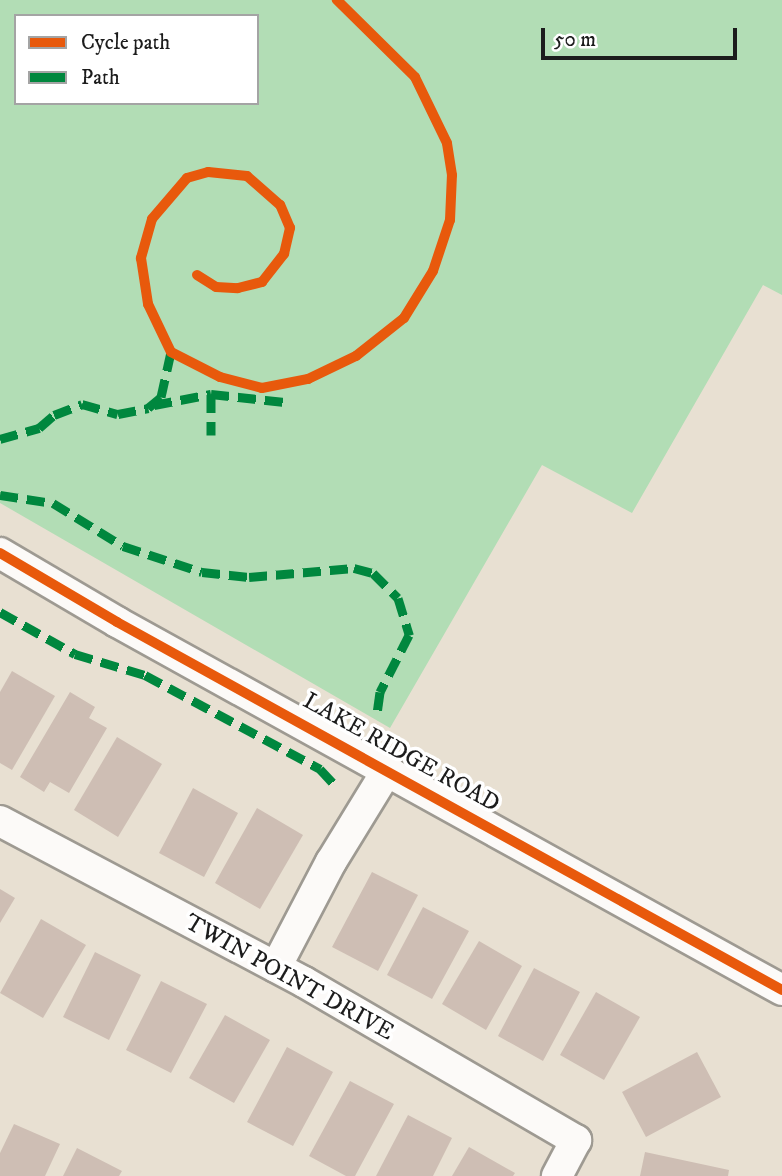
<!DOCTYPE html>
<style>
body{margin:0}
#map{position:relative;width:782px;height:1176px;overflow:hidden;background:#e8e0d2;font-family:"IM FELL DW Pica",serif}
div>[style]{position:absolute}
.green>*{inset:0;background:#b2ddb5}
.building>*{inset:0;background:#cebeb4}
.roads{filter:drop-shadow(2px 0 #9e9a92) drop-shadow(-2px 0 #9e9a92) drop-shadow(0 2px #9e9a92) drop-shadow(0 -2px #9e9a92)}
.minor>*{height:30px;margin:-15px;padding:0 15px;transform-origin:15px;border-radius:15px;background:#fcfaf8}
.quiet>*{height:9px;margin-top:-4.5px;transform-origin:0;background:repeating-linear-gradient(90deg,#00873e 0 18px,transparent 0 27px)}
.cycleway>*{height:10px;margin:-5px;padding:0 5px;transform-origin:5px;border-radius:5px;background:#e8590c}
span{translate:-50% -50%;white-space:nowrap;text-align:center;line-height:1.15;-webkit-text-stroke:7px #fff;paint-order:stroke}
.street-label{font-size:24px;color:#1c1c1c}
.legend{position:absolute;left:14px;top:14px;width:245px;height:91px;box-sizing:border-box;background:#fff;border:2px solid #a4a4a4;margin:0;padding:9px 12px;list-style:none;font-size:21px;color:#1c1c1c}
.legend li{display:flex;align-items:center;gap:14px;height:35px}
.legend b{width:35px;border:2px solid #a4a4a4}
.scale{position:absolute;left:541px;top:28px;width:196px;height:32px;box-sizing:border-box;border:4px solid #1c1c1c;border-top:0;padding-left:9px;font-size:21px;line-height:24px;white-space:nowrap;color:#1c1c1c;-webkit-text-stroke:5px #fff;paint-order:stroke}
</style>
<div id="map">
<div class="green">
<i style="clip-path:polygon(evenodd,0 0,782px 0,782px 295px,763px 285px,632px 513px,542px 465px,390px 728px,0 503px,0 0,16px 16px,257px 16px,257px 103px,16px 103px,16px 16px)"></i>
</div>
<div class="building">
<i style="clip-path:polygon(12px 671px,55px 696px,12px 770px,0 763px,0 692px)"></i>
<i style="clip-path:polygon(70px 692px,95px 707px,89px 718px,107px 728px,69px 793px,50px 782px,44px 792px,20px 777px)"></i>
<i style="clip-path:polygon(117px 737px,162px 764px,118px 837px,74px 810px)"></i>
<i style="clip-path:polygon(193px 788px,238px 813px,204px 877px,159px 853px)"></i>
<i style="clip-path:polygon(257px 808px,303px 835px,260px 909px,215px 883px)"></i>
<i style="clip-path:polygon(372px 872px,418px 895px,378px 971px,332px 947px)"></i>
<i style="clip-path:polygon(0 889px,15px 898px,0 923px)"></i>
<i style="clip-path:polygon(423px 907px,469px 931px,432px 999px,387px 975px)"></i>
<i style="clip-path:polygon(41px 919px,86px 945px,43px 1018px,0 993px)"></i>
<i style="clip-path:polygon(479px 941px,522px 966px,486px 1030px,442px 1004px)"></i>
<i style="clip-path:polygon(95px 952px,141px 975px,109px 1040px,63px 1017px)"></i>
<i style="clip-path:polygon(534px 968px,580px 992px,543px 1061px,498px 1036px)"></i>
<i style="clip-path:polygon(161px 981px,207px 1004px,171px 1073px,126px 1050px)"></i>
<i style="clip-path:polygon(596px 992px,640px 1017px,604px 1080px,560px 1055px)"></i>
<i style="clip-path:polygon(225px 1015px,270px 1040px,234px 1103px,189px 1078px)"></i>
<i style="clip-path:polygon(287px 1047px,333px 1072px,293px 1146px,247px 1122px)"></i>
<i style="clip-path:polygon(697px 1052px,721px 1097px,646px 1137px,622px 1092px)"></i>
<i style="clip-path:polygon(350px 1081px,394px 1104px,355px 1176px,346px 1176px,309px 1156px)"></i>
<i style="clip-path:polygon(408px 1115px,452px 1138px,433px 1176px,376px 1176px)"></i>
<i style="clip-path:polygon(14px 1124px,60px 1144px,45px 1176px,0 1176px,0 1153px)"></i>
<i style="clip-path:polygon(469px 1147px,515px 1173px,513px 1176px,452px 1176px)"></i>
<i style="clip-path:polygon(77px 1148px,122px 1171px,119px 1176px,63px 1176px)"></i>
<i style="clip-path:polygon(645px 1152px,729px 1170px,728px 1176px,640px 1176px)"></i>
</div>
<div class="roads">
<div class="minor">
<i style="left:0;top:553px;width:136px;rotate:30.5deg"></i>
<i style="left:117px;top:622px;width:760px;rotate:28.96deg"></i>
<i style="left:0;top:821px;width:344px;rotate:27.9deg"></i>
<i style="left:304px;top:982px;width:315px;rotate:30.2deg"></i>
<i style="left:576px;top:1140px;width:41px;rotate:117.8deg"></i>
<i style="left:276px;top:967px;width:119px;rotate:-62.4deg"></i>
<i style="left:331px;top:862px;width:109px;rotate:-58.5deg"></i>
</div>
</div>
<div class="quiet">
<i style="left:211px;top:394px;width:41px;rotate:90deg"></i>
<i style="left:154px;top:405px;width:58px;rotate:-10.9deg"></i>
<i style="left:211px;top:394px;width:74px;rotate:6.2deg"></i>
<i style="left:0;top:439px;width:41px;rotate:-15.8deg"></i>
<i style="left:39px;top:428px;width:20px;rotate:-41deg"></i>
<i style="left:54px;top:415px;width:30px;rotate:-21deg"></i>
<i style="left:82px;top:404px;width:37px;rotate:16deg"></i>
<i style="left:118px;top:414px;width:31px;rotate:-11deg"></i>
<i style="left:148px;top:408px;width:17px;rotate:-40deg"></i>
<i style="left:161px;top:397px;width:46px;rotate:-77.5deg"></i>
<i style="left:0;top:495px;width:54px;rotate:8.6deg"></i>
<i style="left:53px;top:503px;width:82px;rotate:31.6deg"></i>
<i style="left:123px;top:546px;width:83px;rotate:18.2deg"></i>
<i style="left:202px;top:572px;width:47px;rotate:6.1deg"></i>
<i style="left:249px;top:577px;width:105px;rotate:-4.9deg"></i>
<i style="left:354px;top:568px;width:20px;rotate:15deg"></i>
<i style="left:373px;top:573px;width:35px;rotate:45deg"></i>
<i style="left:398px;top:598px;width:39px;rotate:73deg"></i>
<i style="left:409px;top:635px;width:64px;rotate:117deg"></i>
<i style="left:380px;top:692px;width:21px;rotate:98deg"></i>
<i style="left:0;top:612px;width:86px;rotate:29.2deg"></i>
<i style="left:75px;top:654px;width:73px;rotate:16.7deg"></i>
<i style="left:145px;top:675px;width:199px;rotate:28.2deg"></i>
<i style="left:320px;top:769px;width:21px;rotate:47deg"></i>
</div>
<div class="cycleway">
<i style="left:197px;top:275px;width:22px;rotate:32deg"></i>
<i style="left:216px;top:287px;width:22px;rotate:3deg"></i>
<i style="left:238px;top:288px;width:25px;rotate:-14deg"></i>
<i style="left:262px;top:282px;width:36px;rotate:-52deg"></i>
<i style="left:284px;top:254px;width:27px;rotate:-77deg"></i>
<i style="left:290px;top:228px;width:25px;rotate:-113deg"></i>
<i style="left:280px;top:205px;width:44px;rotate:-138.7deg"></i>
<i style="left:247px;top:176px;width:39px;rotate:-174deg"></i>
<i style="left:208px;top:172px;width:22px;rotate:164deg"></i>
<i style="left:187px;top:178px;width:54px;rotate:130.5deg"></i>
<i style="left:152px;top:219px;width:41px;rotate:105.8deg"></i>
<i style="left:141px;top:258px;width:47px;rotate:81.3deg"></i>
<i style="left:148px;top:304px;width:53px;rotate:64.4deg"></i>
<i style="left:171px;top:352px;width:55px;rotate:27deg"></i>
<i style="left:220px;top:377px;width:43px;rotate:14.7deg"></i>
<i style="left:262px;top:388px;width:47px;rotate:-11.1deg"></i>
<i style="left:308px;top:379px;width:53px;rotate:-25.6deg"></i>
<i style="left:356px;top:356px;width:61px;rotate:-38.4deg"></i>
<i style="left:404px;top:318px;width:55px;rotate:-58.3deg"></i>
<i style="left:433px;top:271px;width:54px;rotate:-71.6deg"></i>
<i style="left:450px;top:220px;width:45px;rotate:-87.5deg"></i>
<i style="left:452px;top:175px;width:32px;rotate:-99deg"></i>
<i style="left:447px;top:143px;width:73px;rotate:-115.9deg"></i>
<i style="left:415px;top:77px;width:110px;rotate:-135.4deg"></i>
<i style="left:0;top:553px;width:136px;rotate:30.5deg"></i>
<i style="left:117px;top:622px;width:760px;rotate:28.96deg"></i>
</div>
<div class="street-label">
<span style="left:401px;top:753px;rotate:29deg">LAKE RIDGE ROAD</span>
<span style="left:289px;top:978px;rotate:29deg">TWIN POINT DRIVE</span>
</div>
<ul class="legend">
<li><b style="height:9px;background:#e8590c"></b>Cycle path</li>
<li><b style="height:9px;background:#00873e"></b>Path</li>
</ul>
<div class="scale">50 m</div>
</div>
